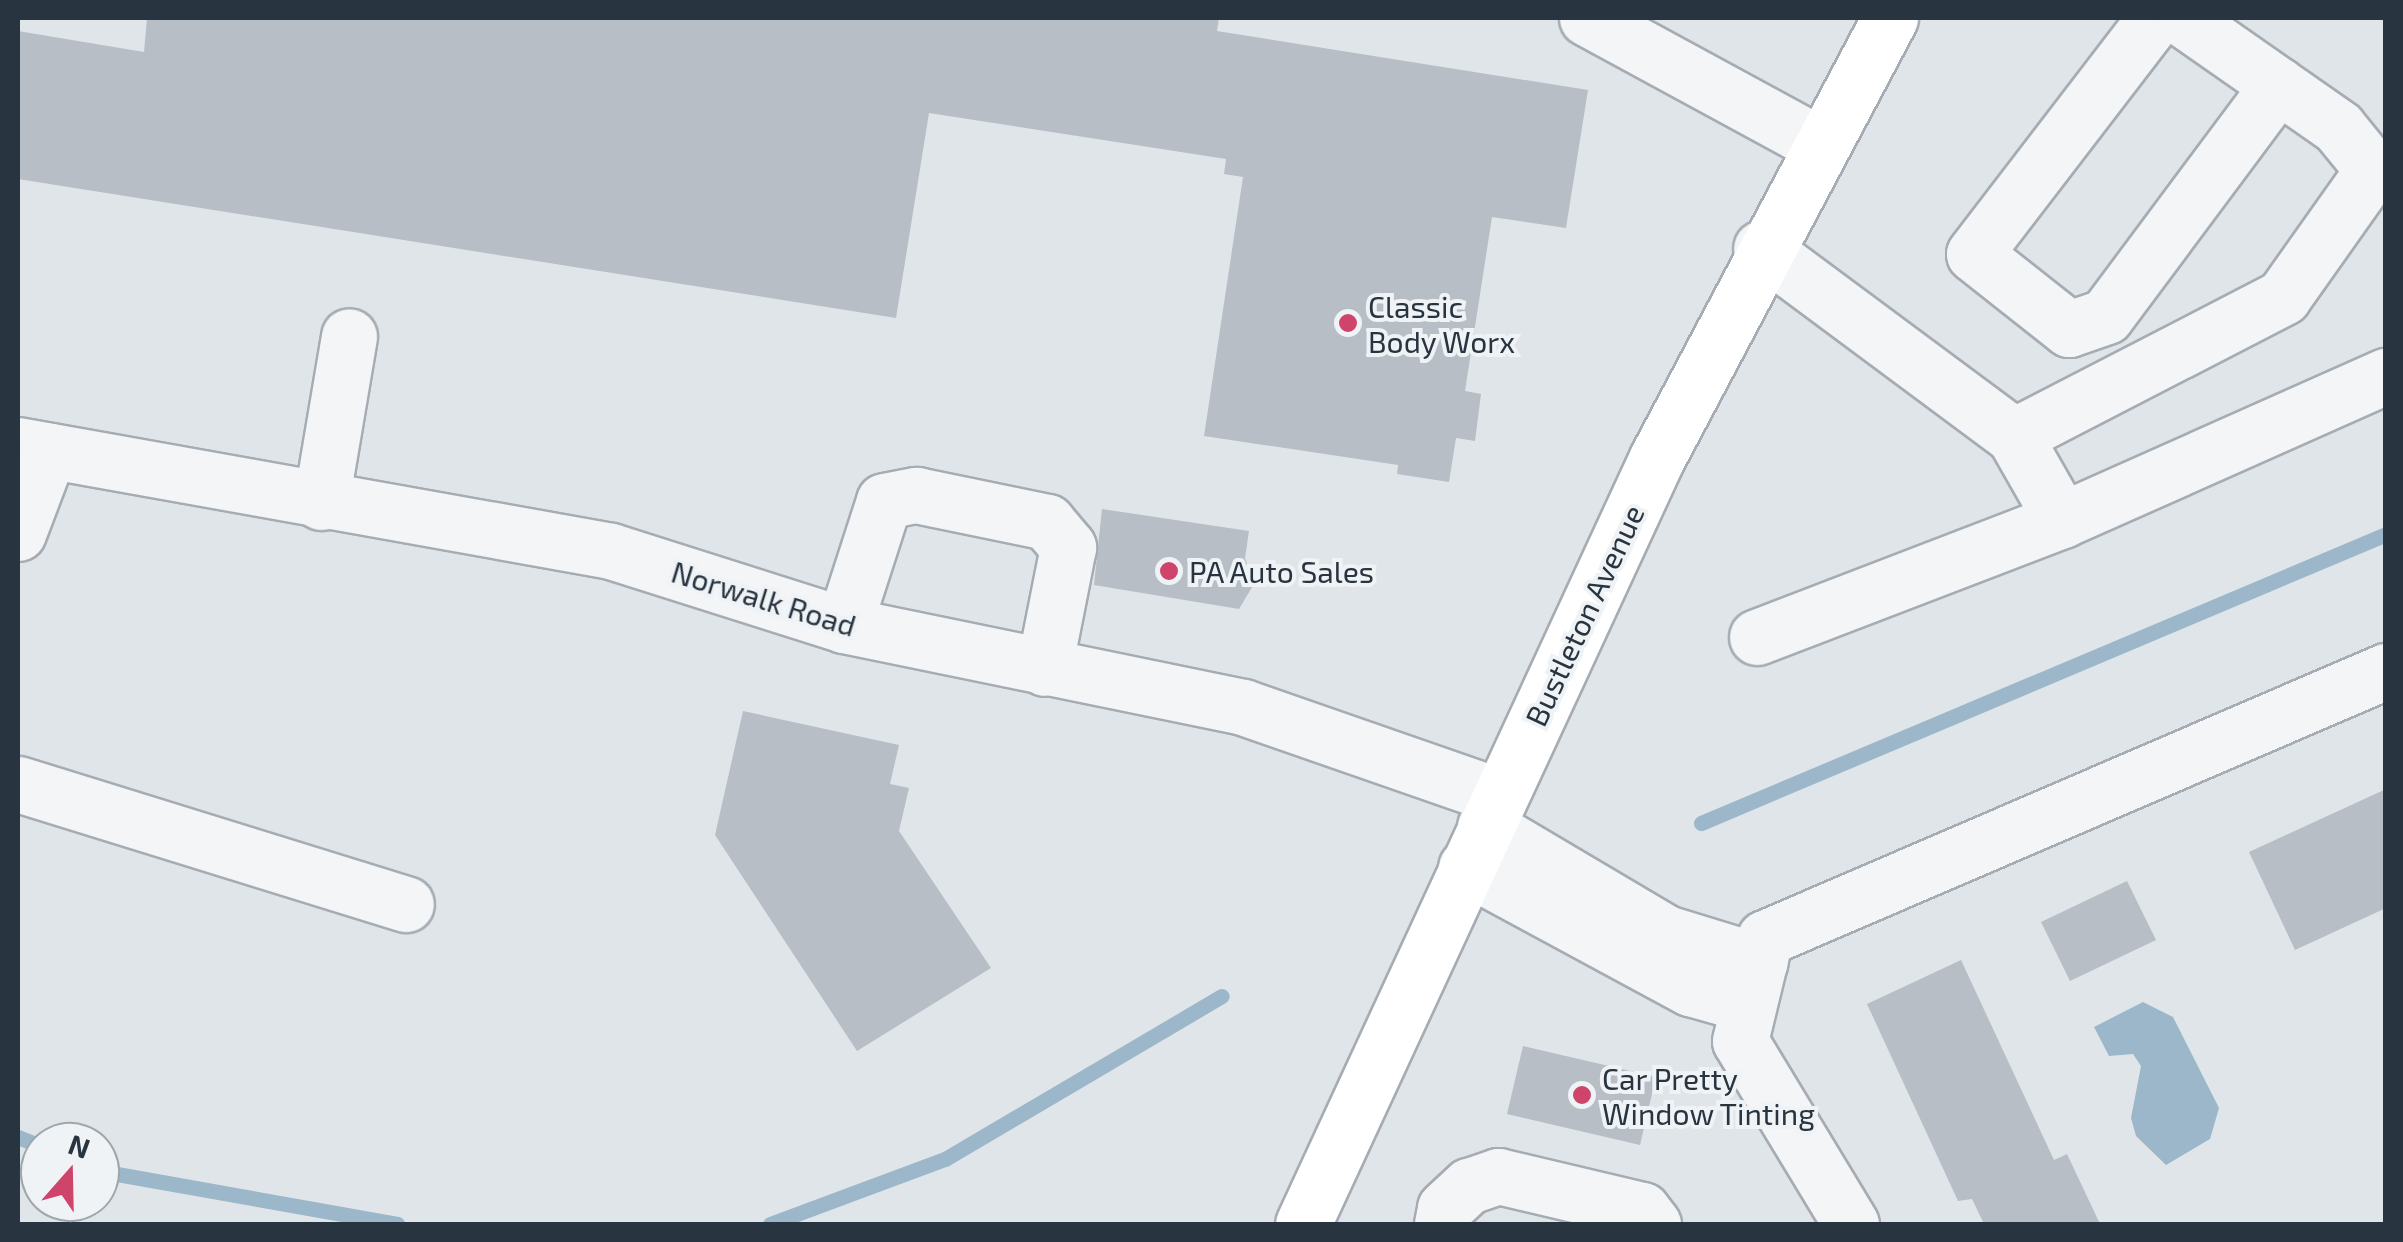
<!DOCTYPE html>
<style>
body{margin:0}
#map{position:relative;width:2403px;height:1242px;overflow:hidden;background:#e0e5e9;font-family:"Exo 2",sans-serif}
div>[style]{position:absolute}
.water>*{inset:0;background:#9bb7c9}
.stream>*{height:15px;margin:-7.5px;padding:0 7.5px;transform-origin:7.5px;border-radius:7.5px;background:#9bb7c9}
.building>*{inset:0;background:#b7bec6}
.roads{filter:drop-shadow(2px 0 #a5acb3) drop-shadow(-2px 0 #a5acb3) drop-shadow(0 2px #a5acb3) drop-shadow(0 -2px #a5acb3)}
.minor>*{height:55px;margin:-27.5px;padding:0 27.5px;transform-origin:27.5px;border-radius:27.5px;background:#f3f5f7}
.major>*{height:55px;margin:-27.5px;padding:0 27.5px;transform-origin:27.5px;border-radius:27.5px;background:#fff}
.dots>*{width:28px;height:28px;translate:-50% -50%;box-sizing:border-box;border:5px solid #eff3f6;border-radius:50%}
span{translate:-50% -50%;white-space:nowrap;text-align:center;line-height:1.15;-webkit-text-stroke:8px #eff3f6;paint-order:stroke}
.poi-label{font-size:30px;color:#283440}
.left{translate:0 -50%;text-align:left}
.street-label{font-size:30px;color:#283440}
.frame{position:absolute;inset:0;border:20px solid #283440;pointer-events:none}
.north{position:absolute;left:20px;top:1122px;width:100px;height:100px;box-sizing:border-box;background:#eff3f6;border:2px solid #9fa7ad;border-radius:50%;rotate:20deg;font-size:28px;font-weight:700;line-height:40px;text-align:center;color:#283440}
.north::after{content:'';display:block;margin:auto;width:35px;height:45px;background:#ce446b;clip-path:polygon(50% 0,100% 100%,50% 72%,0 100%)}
</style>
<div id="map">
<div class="water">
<i style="clip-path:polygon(2143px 1002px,2173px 1017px,2219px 1108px,2210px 1139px,2166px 1165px,2136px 1136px,2131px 1118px,2141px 1066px,2133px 1054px,2109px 1056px,2094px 1027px)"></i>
</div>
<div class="stream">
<i style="left:1701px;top:823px;width:743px;rotate:-22.87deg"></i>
<i style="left:18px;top:1137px;width:24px;rotate:22deg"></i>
<i style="left:100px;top:1171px;width:302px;rotate:10.1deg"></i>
<i style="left:770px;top:1224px;width:187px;rotate:-20.4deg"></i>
<i style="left:945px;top:1159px;width:321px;rotate:-30.5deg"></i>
</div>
<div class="building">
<i style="clip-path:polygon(147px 18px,1219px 18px,1217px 31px,1588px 90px,1566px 228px,1492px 217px,1465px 391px,1481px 394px,1475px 441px,1456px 438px,1449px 482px,1397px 474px,1398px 465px,1204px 436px,1243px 177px,1224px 174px,1226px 159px,929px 113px,896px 318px,18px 179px,18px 31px,144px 52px)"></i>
<i style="clip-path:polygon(1102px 509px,1249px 531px,1245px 558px,1254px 584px,1239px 609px,1094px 585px)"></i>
<i style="clip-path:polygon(743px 711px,899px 745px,890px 784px,909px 788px,899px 831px,991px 968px,857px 1051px,715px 835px)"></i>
<i style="clip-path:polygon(2386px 789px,2386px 908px,2295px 950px,2249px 852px)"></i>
<i style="clip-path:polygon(2127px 881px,2156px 940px,2070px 981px,2041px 922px)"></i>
<i style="clip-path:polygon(1961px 960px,2054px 1160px,2067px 1154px,2100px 1224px,1984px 1224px,1972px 1199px,1958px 1201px,1867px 1004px)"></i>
<i style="clip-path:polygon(1523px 1046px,1656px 1077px,1640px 1145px,1507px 1114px)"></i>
</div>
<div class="roads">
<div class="minor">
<i style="left:1587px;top:18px;width:264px;rotate:28.5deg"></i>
<i style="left:2155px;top:18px;width:297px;rotate:127.5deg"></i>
<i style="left:1974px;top:254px;width:121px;rotate:38.3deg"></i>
<i style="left:2069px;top:329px;width:39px;rotate:-19deg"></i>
<i style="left:2106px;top:316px;width:288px;rotate:-53.3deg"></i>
<i style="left:2014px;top:436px;width:303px;rotate:-27.3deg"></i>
<i style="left:2283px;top:297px;width:156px;rotate:-54.7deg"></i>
<i style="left:2373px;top:170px;width:55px;rotate:-129.1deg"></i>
<i style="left:2338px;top:127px;width:190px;rotate:-145.1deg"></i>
<i style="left:18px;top:445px;width:602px;rotate:10.13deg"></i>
<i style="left:611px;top:551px;width:244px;rotate:17.6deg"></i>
<i style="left:844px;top:625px;width:407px;rotate:11.6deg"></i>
<i style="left:1243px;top:707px;width:270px;rotate:19.2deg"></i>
<i style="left:321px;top:502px;width:168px;rotate:-80.4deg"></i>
<i style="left:2062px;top:520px;width:355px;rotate:-24deg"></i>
<i style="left:18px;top:533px;width:88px;rotate:-69.3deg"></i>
<i style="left:844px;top:625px;width:130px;rotate:-72.1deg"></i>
<i style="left:884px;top:501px;width:33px;rotate:-11deg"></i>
<i style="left:916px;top:495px;width:134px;rotate:11.6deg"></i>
<i style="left:1047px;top:522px;width:33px;rotate:50deg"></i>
<i style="left:1068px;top:547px;width:123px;rotate:101.2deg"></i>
<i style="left:1757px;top:637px;width:327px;rotate:-21deg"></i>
<i style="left:2062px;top:520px;width:97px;rotate:-119.7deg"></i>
<i style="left:2014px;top:436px;width:315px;rotate:-143.4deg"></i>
<i style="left:18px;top:784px;width:406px;rotate:17.2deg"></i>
<i style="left:1485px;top:826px;width:210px;rotate:30.6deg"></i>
<i style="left:1666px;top:933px;width:98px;rotate:17.1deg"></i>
<i style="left:1466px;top:867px;width:255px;rotate:28.4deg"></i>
<i style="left:1690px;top:988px;width:59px;rotate:15.7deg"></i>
<i style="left:1442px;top:1224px;width:16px;rotate:-79deg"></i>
<i style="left:1445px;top:1208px;width:33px;rotate:-43deg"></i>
<i style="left:1469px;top:1186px;width:31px;rotate:-19deg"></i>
<i style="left:1498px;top:1176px;width:148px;rotate:13.3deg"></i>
<i style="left:1642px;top:1210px;width:18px;rotate:52deg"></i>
<i style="left:1851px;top:1224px;width:214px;rotate:-121.2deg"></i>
<i style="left:1740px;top:1041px;width:106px;rotate:-76.4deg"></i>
<i style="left:1765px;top:938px;width:676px;rotate:-23.27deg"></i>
</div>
<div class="major">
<i style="left:1303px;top:1224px;width:844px;rotate:-65.2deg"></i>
<i style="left:1657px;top:458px;width:498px;rotate:-62.1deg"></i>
</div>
</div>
<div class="dots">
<i style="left:1348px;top:323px;background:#ce446b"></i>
<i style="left:1169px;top:571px;background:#ce446b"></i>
<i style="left:1582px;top:1095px;background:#ce446b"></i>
</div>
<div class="poi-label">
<span class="left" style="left:1368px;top:323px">Classic<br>Body Worx</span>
<span class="left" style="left:1189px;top:571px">PA Auto Sales</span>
<span class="left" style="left:1602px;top:1095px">Car Pretty<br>Window Tinting</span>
</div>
<div class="street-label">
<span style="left:764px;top:598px;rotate:17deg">Norwalk Road</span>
<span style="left:1584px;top:615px;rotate:-65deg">Bustleton Avenue</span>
</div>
<div class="frame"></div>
<div class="north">N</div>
</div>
